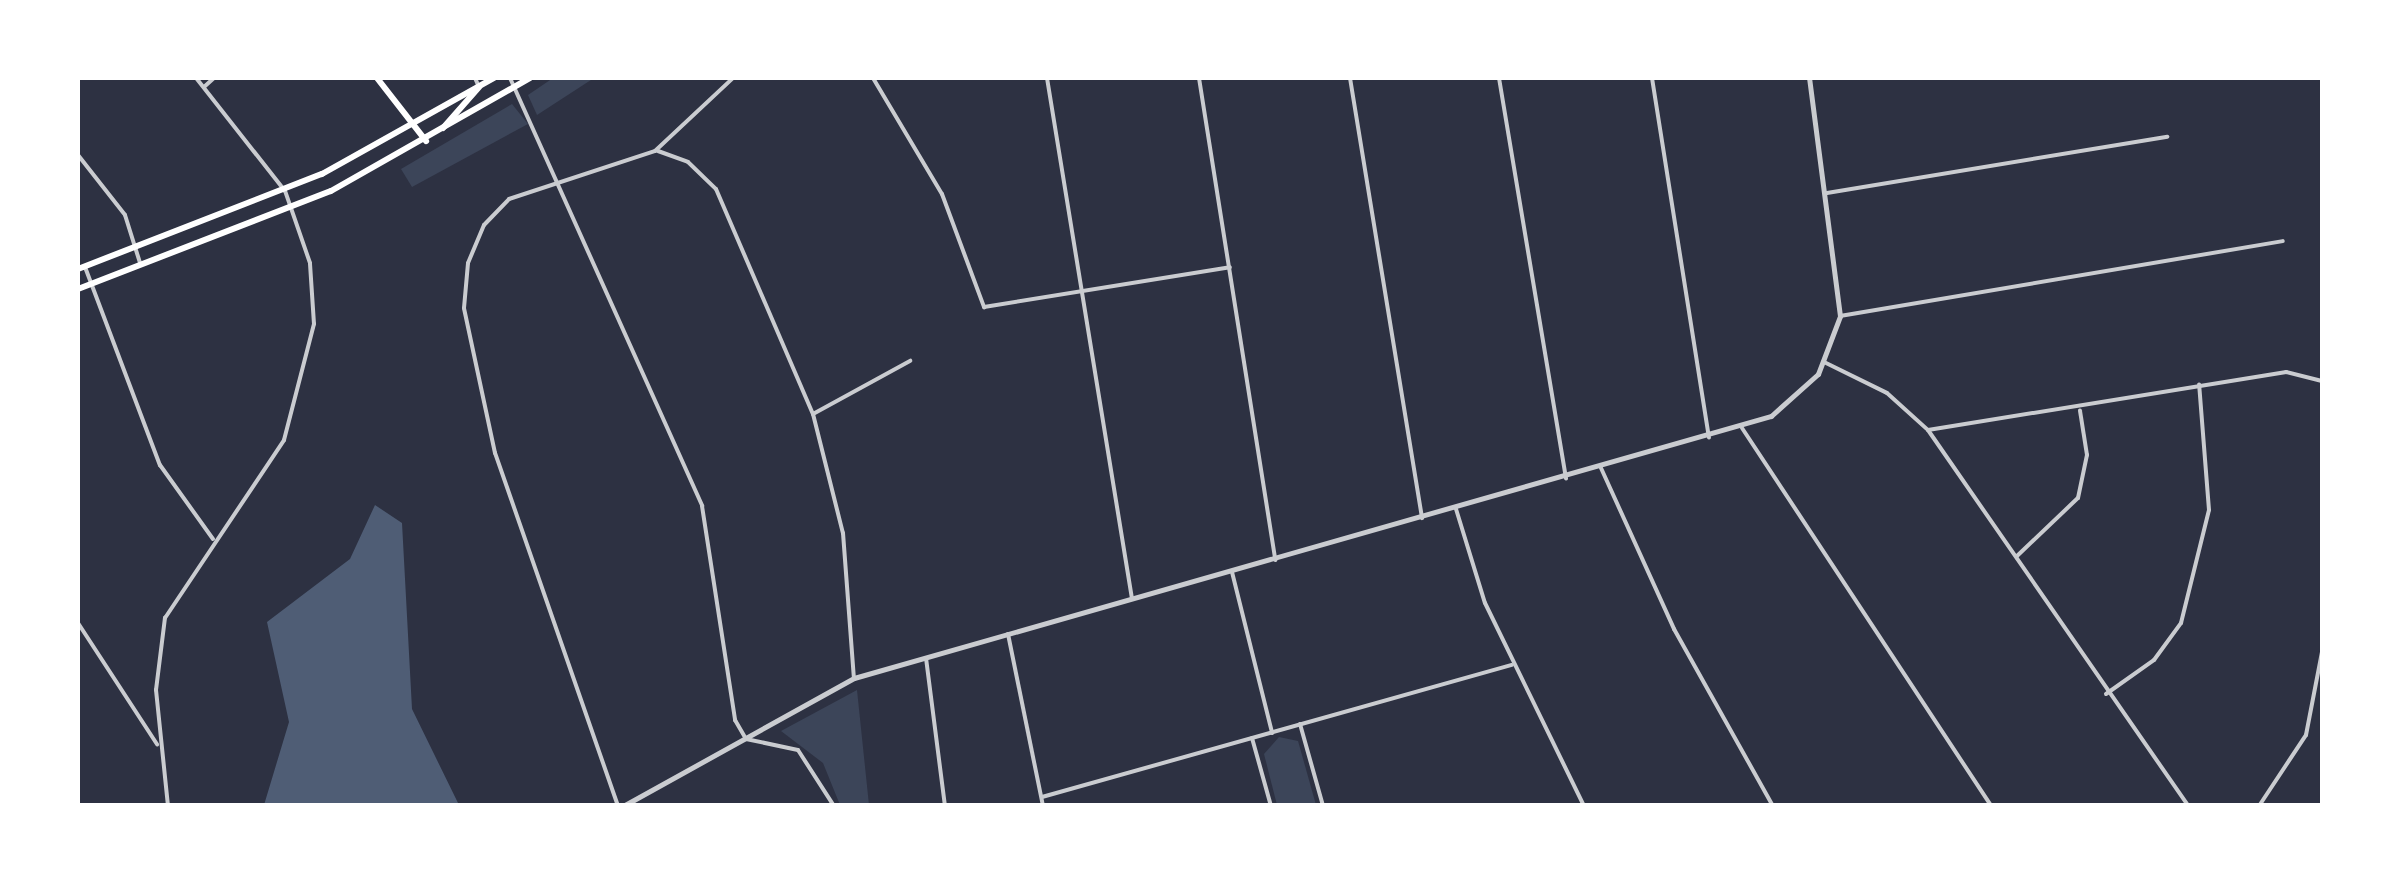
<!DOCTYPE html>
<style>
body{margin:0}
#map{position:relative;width:2400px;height:883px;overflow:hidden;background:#2d3142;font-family:"Space Grotesk",sans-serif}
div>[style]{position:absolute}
.green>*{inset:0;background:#3c4559}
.water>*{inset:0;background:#4f5d75}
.minor>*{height:4px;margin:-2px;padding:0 2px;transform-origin:2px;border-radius:2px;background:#caccd0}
.tertiary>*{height:5px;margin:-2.5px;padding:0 2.5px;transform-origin:2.5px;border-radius:2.5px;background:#caccd0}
.primary>*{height:6px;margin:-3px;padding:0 3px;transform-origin:3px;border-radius:3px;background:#fff}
span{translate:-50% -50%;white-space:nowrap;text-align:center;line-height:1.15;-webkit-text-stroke:9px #fff;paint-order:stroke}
.frame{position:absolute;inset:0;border:80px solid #fff;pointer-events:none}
</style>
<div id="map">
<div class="green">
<i style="clip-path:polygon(553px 78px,594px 78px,537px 115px,528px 95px)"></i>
<i style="clip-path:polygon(512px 104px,528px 124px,412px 187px,401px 169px)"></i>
<i style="clip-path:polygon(857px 690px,869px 805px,840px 805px,823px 763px,781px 731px)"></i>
<i style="clip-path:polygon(1279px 737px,1298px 741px,1316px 805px,1277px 805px,1264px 754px)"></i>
</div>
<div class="water">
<i style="clip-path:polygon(375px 505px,402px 523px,412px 709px,459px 805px,264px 805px,289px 722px,267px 622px,350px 559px)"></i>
</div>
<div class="minor">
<i style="left:475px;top:78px;width:10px;rotate:66deg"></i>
<i style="left:510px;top:78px;width:469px;rotate:65.8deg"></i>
<i style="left:702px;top:506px;width:217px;rotate:81.2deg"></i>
<i style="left:735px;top:720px;width:22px;rotate:60deg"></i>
<i style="left:746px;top:739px;width:53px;rotate:11.9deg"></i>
<i style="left:798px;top:750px;width:67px;rotate:57.3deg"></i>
<i style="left:873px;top:78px;width:135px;rotate:59.3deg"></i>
<i style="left:942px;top:194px;width:121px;rotate:69.6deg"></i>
<i style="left:984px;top:307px;width:249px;rotate:-9.2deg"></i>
<i style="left:1047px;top:78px;width:528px;rotate:80.73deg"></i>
<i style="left:1199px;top:78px;width:488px;rotate:81deg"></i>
<i style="left:1350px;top:78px;width:446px;rotate:80.7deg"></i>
<i style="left:1499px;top:78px;width:406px;rotate:80.5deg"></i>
<i style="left:1652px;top:78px;width:364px;rotate:81deg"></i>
<i style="left:204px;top:87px;width:13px;rotate:-42deg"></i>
<i style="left:658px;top:151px;width:32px;rotate:20deg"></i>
<i style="left:688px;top:162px;width:39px;rotate:44deg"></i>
<i style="left:716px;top:189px;width:245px;rotate:66.7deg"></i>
<i style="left:813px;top:414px;width:123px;rotate:75.9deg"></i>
<i style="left:843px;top:533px;width:145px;rotate:85.7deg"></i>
<i style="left:78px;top:155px;width:76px;rotate:51.9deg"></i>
<i style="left:125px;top:215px;width:50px;rotate:72.6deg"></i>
<i style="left:1827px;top:193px;width:345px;rotate:-9.4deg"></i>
<i style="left:85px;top:267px;width:212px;rotate:69.3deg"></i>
<i style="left:160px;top:465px;width:91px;rotate:54.4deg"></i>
<i style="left:1840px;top:316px;width:449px;rotate:-9.6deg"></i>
<i style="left:1824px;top:362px;width:70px;rotate:26.2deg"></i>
<i style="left:1887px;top:393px;width:55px;rotate:42.1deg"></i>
<i style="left:1928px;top:430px;width:457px;rotate:55.3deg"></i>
<i style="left:813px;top:414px;width:111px;rotate:-28.7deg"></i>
<i style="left:1742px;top:428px;width:453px;rotate:56.6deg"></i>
<i style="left:1928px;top:430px;width:363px;rotate:-9.2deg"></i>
<i style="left:2286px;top:372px;width:37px;rotate:14deg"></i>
<i style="left:1601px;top:468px;width:177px;rotate:65.6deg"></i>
<i style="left:1674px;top:629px;width:203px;rotate:60.8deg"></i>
<i style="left:1456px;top:509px;width:98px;rotate:72.9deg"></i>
<i style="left:1485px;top:603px;width:226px;rotate:64deg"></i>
<i style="left:2017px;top:556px;width:84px;rotate:-43.6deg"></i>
<i style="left:2078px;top:498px;width:44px;rotate:-78.2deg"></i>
<i style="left:2087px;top:455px;width:45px;rotate:-99deg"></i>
<i style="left:1232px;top:572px;width:166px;rotate:76deg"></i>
<i style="left:78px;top:623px;width:145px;rotate:56.9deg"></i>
<i style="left:1008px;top:634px;width:176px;rotate:78.5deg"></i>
<i style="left:926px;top:658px;width:149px;rotate:82.7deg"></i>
<i style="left:2106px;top:694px;width:59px;rotate:-35.3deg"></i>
<i style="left:2154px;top:660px;width:46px;rotate:-53.9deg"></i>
<i style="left:2181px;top:623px;width:116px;rotate:-76.1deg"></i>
<i style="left:2209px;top:510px;width:126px;rotate:-94.5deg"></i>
<i style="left:1300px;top:724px;width:85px;rotate:74.3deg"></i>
<i style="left:1252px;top:738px;width:71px;rotate:74.4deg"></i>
<i style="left:1042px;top:797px;width:488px;rotate:-15.7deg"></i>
<i style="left:168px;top:806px;width:117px;rotate:-95.9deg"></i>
<i style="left:156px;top:690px;width:73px;rotate:-82.9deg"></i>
<i style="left:165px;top:618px;width:214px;rotate:-56.2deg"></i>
<i style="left:284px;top:440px;width:120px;rotate:-75.5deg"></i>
<i style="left:314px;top:324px;width:61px;rotate:-93.8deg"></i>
<i style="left:310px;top:263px;width:76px;rotate:-109.1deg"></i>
<i style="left:285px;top:191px;width:144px;rotate:-128.2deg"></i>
<i style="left:618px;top:806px;width:374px;rotate:-109.2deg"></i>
<i style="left:495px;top:453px;width:148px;rotate:-102.1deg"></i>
<i style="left:464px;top:308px;width:45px;rotate:-84.9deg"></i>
<i style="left:468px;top:263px;width:41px;rotate:-67.2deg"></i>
<i style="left:484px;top:225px;width:36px;rotate:-46deg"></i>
<i style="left:509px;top:199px;width:154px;rotate:-18.2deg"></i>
<i style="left:655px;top:151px;width:107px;rotate:-43.1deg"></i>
<i style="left:2259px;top:806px;width:85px;rotate:-56.5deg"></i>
<i style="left:2306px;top:735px;width:85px;rotate:-79.1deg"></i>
</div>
<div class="tertiary">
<i style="left:623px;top:806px;width:264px;rotate:-29deg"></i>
<i style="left:854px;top:678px;width:954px;rotate:-15.95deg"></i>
<i style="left:1771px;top:416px;width:63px;rotate:-41.8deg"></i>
<i style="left:1818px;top:374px;width:62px;rotate:-69.2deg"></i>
<i style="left:1840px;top:316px;width:240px;rotate:-97.4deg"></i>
</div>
<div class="primary">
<i style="left:377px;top:78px;width:80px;rotate:52.1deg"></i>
<i style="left:443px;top:128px;width:55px;rotate:-48.7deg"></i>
<i style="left:78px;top:269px;width:262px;rotate:-21.3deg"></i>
<i style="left:322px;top:174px;width:197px;rotate:-29.2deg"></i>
<i style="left:78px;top:289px;width:271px;rotate:-21.2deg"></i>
<i style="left:331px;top:191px;width:229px;rotate:-29.6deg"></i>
</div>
<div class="frame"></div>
</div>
